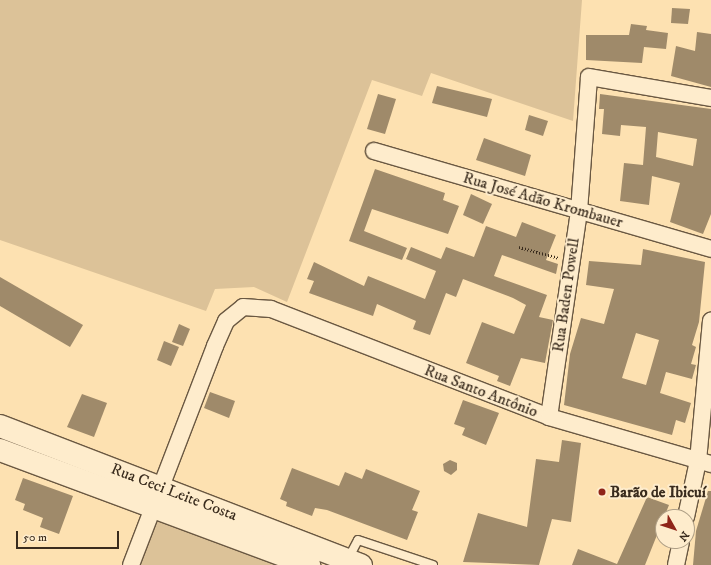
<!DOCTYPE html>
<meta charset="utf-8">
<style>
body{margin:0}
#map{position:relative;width:711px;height:565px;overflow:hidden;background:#fde1b1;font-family:"IM FELL DW Pica",serif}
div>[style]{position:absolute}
.green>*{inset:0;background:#dcc298}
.building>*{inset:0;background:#9f8a6a}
.path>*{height:2.5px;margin-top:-1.25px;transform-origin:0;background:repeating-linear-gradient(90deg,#392b1d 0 1px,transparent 0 3px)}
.roads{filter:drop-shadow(1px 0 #6a5842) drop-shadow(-1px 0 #6a5842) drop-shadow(0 1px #6a5842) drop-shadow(0 -1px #6a5842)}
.lane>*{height:8px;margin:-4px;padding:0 4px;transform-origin:4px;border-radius:4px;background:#feeccc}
.street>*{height:16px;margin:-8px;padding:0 8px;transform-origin:8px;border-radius:8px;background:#feeccc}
.secondary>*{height:22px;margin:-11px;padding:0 11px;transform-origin:11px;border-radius:11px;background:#feeccc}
.dots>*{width:11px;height:11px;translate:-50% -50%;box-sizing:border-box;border:2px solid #feeccc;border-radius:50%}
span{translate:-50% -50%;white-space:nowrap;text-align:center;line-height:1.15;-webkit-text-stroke:4px #feeccc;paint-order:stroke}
.street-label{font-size:16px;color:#392b1d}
.poi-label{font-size:16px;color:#392b1d;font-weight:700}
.left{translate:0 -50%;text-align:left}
.north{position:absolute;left:655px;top:509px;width:40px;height:40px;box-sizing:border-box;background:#feeccc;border:1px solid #af9f86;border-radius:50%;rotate:129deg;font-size:11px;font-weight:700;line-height:16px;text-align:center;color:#392b1d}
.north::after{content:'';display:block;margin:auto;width:14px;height:18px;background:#8f2418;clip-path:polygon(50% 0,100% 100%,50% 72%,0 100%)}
.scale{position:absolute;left:16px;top:531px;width:103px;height:18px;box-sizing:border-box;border:2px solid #392b1d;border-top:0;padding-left:5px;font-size:12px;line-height:14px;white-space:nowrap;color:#392b1d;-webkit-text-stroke:3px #feeccc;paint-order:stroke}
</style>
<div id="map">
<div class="green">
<i style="clip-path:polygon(0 0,582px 0,573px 121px,431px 73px,422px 96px,372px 80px,287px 302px,254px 287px,215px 289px,206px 311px,0 240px)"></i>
<i style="clip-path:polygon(158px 518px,283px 565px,140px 565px)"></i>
</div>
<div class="building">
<i style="clip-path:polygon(672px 8px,690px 9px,688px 24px,671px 23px)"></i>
<i style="clip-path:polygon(631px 24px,647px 26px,646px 30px,668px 33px,666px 49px,644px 47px,642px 63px,586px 60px,586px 35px,629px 35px)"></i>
<i style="clip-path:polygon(697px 32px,711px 34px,711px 87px,671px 76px,676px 46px,695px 51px)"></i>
<i style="clip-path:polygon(437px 86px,492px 99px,487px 117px,432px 103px)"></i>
<i style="clip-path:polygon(378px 94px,396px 99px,385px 134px,367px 129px)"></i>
<i style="clip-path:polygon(evenodd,600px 94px,711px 109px,711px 214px,703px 234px,670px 222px,680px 183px,652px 176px,649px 205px,620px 201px,624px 163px,643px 165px,646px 127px,621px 125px,620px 136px,602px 134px,604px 109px,599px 109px,600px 94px,658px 132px,697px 139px,693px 166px,656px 157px,658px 132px)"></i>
<i style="clip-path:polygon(529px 115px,548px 121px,543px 136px,525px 130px)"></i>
<i style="clip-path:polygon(484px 138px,531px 155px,525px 176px,476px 160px)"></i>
<i style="clip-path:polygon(375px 169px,445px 193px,443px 200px,459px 206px,448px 234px,372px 209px,364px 231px,407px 248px,402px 260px,349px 241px)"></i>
<i style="clip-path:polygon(471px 194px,492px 204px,483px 224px,463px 215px)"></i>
<i style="clip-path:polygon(522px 222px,556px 235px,546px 260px,558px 264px,556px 274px,502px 255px,494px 276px,547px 295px,539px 317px,553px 320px,545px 363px,521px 358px,510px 386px,497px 381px,499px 376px,466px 363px,482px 322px,514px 334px,526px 305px,513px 298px,463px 279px,456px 297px,446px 293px,430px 335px,413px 329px,416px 321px,377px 304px,373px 316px,309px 293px,314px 281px,307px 279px,314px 262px,364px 286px,368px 276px,425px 299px,436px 271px,406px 259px,411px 247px,441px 259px,446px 247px,474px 257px,486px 226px,516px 237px)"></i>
<i style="clip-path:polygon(evenodd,643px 249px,705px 262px,699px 322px,692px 345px,696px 347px,691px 364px,696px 365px,692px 379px,666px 372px,660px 393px,691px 403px,685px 423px,676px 420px,672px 435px,564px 405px,570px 354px,581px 318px,604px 324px,614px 289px,586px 285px,589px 261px,641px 265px,643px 249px,636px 333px,659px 340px,646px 385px,622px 378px,636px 333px)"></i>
<i style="clip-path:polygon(0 277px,83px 325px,70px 347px,0 306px)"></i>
<i style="clip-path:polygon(179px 324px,190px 329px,183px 346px,172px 342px)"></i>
<i style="clip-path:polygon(164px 341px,179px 347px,171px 366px,157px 360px)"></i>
<i style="clip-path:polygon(210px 392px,235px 401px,229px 418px,204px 408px)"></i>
<i style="clip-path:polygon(82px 394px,107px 403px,94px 437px,67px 427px)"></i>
<i style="clip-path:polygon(463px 400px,499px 413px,486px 445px,462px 435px,465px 428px,454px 424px)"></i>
<i style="clip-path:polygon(562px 440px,581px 443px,571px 522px,552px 519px,539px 565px,463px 562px,478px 513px,527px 527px,536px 459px,559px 462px)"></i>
<i style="clip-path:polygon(450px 460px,457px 463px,457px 470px,451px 475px,444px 471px,443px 464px)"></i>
<i style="clip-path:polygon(292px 468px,339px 486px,345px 472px,362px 479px,366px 469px,420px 491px,412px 510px,418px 512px,407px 540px,327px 510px,315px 508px,312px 516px,286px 506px,287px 502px,280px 499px)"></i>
<i style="clip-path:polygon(23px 478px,73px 496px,59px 534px,40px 527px,43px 518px,23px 510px,25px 504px,15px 500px)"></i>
<i style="clip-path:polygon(708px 491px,711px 491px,711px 565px,693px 565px,696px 531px)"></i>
<i style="clip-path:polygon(647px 497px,669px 505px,645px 565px,572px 565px,578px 549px,617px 564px)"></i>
</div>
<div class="path">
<i style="left:519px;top:247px;width:41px;rotate:15.4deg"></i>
</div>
<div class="roads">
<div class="lane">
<i style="left:348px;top:559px;width:21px;rotate:-62deg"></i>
<i style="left:358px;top:540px;width:79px;rotate:18.4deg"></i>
</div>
<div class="street">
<i style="left:374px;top:151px;width:351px;rotate:16.2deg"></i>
<i style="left:549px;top:417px;width:208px;rotate:-81.7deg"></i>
<i style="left:579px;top:211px;width:134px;rotate:-85.7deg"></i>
<i style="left:589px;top:77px;width:124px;rotate:9.8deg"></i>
<i style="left:686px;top:517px;width:57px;rotate:-77.9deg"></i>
<i style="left:698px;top:461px;width:141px;rotate:-84.7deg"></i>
<i style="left:131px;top:565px;width:235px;rotate:-69deg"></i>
<i style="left:215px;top:346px;width:27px;rotate:-66deg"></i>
<i style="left:226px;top:321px;width:22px;rotate:-39deg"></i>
<i style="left:243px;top:307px;width:28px;rotate:4deg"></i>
<i style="left:271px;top:309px;width:298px;rotate:21.2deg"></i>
<i style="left:549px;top:417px;width:169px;rotate:16.2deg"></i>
<i style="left:676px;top:565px;width:25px;rotate:-78deg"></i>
</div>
<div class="secondary">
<i style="left:0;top:426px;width:387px;rotate:21.1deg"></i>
<i style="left:0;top:450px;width:330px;rotate:20.4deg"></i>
</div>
</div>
<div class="dots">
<i style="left:602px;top:492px;background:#8f2418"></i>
</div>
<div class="street-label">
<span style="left:543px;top:200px;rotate:16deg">Rua José Adão Krombauer</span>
<span style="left:566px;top:295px;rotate:-82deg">Rua Baden Powell</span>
<span style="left:481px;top:391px;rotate:21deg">Rua Santo Antônio</span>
<span style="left:174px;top:492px;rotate:21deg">Rua Ceci Leite Costa</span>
</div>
<div class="poi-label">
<span class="left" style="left:610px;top:492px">Barão de Ibicuí</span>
</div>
<div class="north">N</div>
<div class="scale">50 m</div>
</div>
